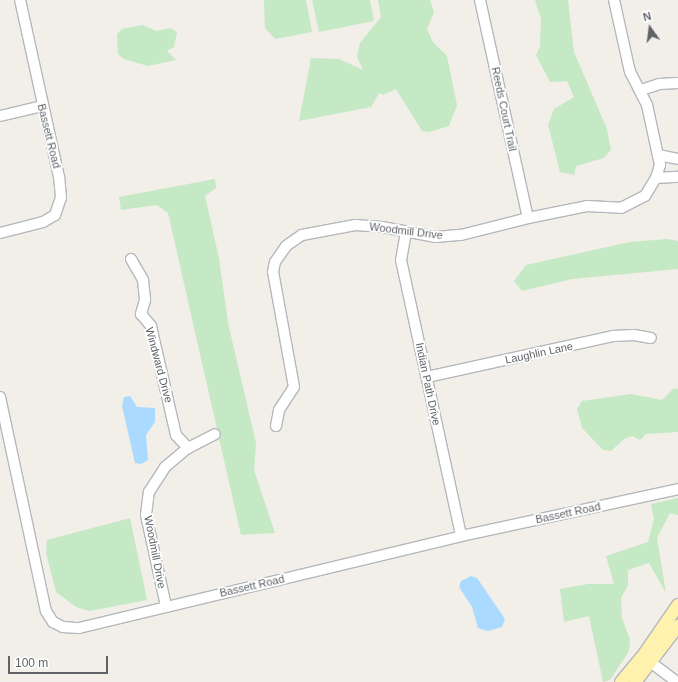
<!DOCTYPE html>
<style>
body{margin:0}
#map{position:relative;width:678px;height:682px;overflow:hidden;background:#f1efe8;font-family:Helvetica,sans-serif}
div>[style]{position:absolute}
.green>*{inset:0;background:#c5e8c5}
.water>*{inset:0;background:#aadaff}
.roads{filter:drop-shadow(1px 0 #b5b8bc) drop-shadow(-1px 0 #b5b8bc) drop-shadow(0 1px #b5b8bc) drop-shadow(0 -1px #b5b8bc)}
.minor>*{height:10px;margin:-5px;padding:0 5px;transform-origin:5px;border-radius:5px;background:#fff}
.major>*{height:12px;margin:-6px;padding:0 6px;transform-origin:6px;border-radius:6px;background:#fff2af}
span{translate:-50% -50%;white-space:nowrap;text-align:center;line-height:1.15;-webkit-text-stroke:3.5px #fff;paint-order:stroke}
.street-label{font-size:11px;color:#5f6368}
.north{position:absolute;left:630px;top:8px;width:40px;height:40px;-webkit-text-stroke:3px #fff;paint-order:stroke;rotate:346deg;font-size:11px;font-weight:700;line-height:16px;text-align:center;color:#5f6368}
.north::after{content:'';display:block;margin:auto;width:14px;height:18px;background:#5f6368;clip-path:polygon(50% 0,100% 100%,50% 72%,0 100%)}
.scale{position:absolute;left:8px;top:656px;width:100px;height:18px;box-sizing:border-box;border:2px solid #5f6368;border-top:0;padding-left:5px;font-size:12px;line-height:14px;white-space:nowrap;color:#5f6368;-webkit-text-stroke:3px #fff;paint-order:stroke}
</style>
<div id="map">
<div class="green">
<i style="clip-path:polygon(264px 0,306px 0,312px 32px,275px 39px,265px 28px)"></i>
<i style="clip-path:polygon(312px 0,370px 0,374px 21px,319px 32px)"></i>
<i style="clip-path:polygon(378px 0,430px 0,434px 12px,427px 29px,433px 42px,447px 56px,457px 105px,449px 126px,429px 132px,422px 131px,396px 89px,383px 95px,379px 93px,371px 107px,299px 121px,311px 58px,339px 59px,363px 70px,357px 57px,360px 43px,381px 17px)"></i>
<i style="clip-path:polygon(535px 0,568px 0,574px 52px,607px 129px,611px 150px,604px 158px,576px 166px,574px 175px,560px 172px,548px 125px,554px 109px,574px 97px,567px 81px,550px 82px,536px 55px,540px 47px,541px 19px)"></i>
<i style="clip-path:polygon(143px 25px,156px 31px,170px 28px,177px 32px,174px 47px,167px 51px,176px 60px,148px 66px,124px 59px,118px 54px,117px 34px,122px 29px)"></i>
<i style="clip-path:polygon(215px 179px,216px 188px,205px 196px,219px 258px,228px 323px,256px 443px,254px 470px,275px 533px,241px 535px,168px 213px,157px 205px,121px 210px,119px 197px)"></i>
<i style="clip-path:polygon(667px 239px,678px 241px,678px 269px,572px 279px,522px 291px,514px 281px,526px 265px,630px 242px)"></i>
<i style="clip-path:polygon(674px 388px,678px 389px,678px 432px,646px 434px,640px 440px,632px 436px,624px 439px,611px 451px,603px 450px,582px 428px,577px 409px,582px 401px,631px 394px,662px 400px)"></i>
<i style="clip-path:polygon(678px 498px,678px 515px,670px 513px,657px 538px,666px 593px,649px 563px,628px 570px,628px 585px,621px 598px,622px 618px,630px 640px,629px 651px,610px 680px,603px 682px,589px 616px,564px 622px,560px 589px,588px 584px,614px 584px,606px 556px,648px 542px,654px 519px,651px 504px)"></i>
<i style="clip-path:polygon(130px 518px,147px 600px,89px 611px,76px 607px,56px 592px,46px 553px,47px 540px)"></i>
</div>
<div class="water">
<i style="clip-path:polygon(130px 396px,137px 407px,155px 408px,155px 422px,146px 435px,148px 460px,141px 464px,135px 463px,122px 406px,124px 397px)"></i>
<i style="clip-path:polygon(471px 576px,477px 578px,505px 619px,502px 627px,488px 631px,478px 628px,472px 607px,459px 587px,461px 581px)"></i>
</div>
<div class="roads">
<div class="minor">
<i style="left:480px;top:0;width:223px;rotate:77.6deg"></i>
<i style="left:641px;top:90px;width:19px;rotate:-18deg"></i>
<i style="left:659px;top:84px;width:19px;rotate:-3deg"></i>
<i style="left:0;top:116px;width:43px;rotate:-13.4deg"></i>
<i style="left:658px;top:155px;width:20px;rotate:11deg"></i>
<i style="left:656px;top:178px;width:22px;rotate:-3deg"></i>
<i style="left:406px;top:232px;width:28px;rotate:100deg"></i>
<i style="left:401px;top:260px;width:282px;rotate:77.7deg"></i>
<i style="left:0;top:233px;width:44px;rotate:-14.3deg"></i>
<i style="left:43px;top:222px;width:14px;rotate:-30deg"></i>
<i style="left:55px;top:215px;width:18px;rotate:-71deg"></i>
<i style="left:61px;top:198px;width:21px;rotate:-95deg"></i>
<i style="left:59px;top:177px;width:181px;rotate:-102.4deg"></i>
<i style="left:131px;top:259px;width:24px;rotate:60deg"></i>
<i style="left:143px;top:280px;width:20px;rotate:84deg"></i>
<i style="left:145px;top:300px;width:15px;rotate:106deg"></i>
<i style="left:141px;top:314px;width:16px;rotate:50deg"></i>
<i style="left:151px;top:326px;width:112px;rotate:77.1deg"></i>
<i style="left:176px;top:435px;width:18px;rotate:47deg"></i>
<i style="left:427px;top:377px;width:190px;rotate:-12.4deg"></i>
<i style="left:613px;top:336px;width:21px;rotate:-3deg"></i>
<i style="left:634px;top:335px;width:17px;rotate:10deg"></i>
<i style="left:0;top:397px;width:219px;rotate:77.9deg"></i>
<i style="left:46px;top:611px;width:13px;rotate:58deg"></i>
<i style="left:53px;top:622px;width:11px;rotate:27deg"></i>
<i style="left:63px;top:627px;width:16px;rotate:4deg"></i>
<i style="left:79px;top:628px;width:393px;rotate:-13.5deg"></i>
<i style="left:461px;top:536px;width:222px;rotate:-12.2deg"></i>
<i style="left:276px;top:426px;width:16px;rotate:-79deg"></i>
<i style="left:279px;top:410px;width:27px;rotate:-57deg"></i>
<i style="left:294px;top:387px;width:117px;rotate:-100.3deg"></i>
<i style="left:273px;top:272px;width:10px;rotate:-79deg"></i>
<i style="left:275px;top:262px;width:19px;rotate:-55deg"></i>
<i style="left:286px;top:246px;width:19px;rotate:-35deg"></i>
<i style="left:302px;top:235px;width:54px;rotate:-10.7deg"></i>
<i style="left:355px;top:225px;width:27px;rotate:4deg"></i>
<i style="left:382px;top:227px;width:55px;rotate:10.5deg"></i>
<i style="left:436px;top:237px;width:25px;rotate:-5deg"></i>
<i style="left:461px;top:235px;width:69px;rotate:-14.2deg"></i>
<i style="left:528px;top:218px;width:60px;rotate:-11.5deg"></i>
<i style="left:587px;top:206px;width:34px;rotate:3deg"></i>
<i style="left:621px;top:208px;width:27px;rotate:-27deg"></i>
<i style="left:645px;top:196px;width:21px;rotate:-59deg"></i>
<i style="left:656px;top:178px;width:14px;rotate:-73deg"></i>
<i style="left:660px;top:165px;width:61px;rotate:-102.2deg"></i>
<i style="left:647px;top:105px;width:37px;rotate:-117deg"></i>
<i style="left:630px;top:72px;width:74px;rotate:-102.5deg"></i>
<i style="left:166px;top:606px;width:93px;rotate:-102.4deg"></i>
<i style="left:146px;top:515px;width:23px;rotate:-83deg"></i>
<i style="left:149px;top:492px;width:30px;rotate:-57deg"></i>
<i style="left:165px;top:467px;width:30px;rotate:-40deg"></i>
<i style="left:188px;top:448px;width:30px;rotate:-27deg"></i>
<i style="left:645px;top:658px;width:40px;rotate:37deg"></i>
</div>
<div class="major">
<i style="left:621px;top:682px;width:34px;rotate:-50deg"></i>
<i style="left:643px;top:656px;width:62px;rotate:-55.5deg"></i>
<i style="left:635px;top:682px;width:71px;rotate:-52.5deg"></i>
</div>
</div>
<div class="street-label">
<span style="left:504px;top:109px;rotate:78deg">Reeds Court Trail</span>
<span style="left:49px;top:136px;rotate:76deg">Bassett Road</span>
<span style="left:406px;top:231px;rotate:7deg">Woodmill Drive</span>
<span style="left:539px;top:353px;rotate:-12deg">Laughlin Lane</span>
<span style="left:159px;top:365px;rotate:75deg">Windward Drive</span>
<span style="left:428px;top:384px;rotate:78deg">Indian Path Drive</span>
<span style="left:568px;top:513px;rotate:-12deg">Bassett Road</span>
<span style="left:155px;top:552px;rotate:79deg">Woodmill Drive</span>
<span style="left:252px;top:586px;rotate:-13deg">Bassett Road</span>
</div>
<div class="north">N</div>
<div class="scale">100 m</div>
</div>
